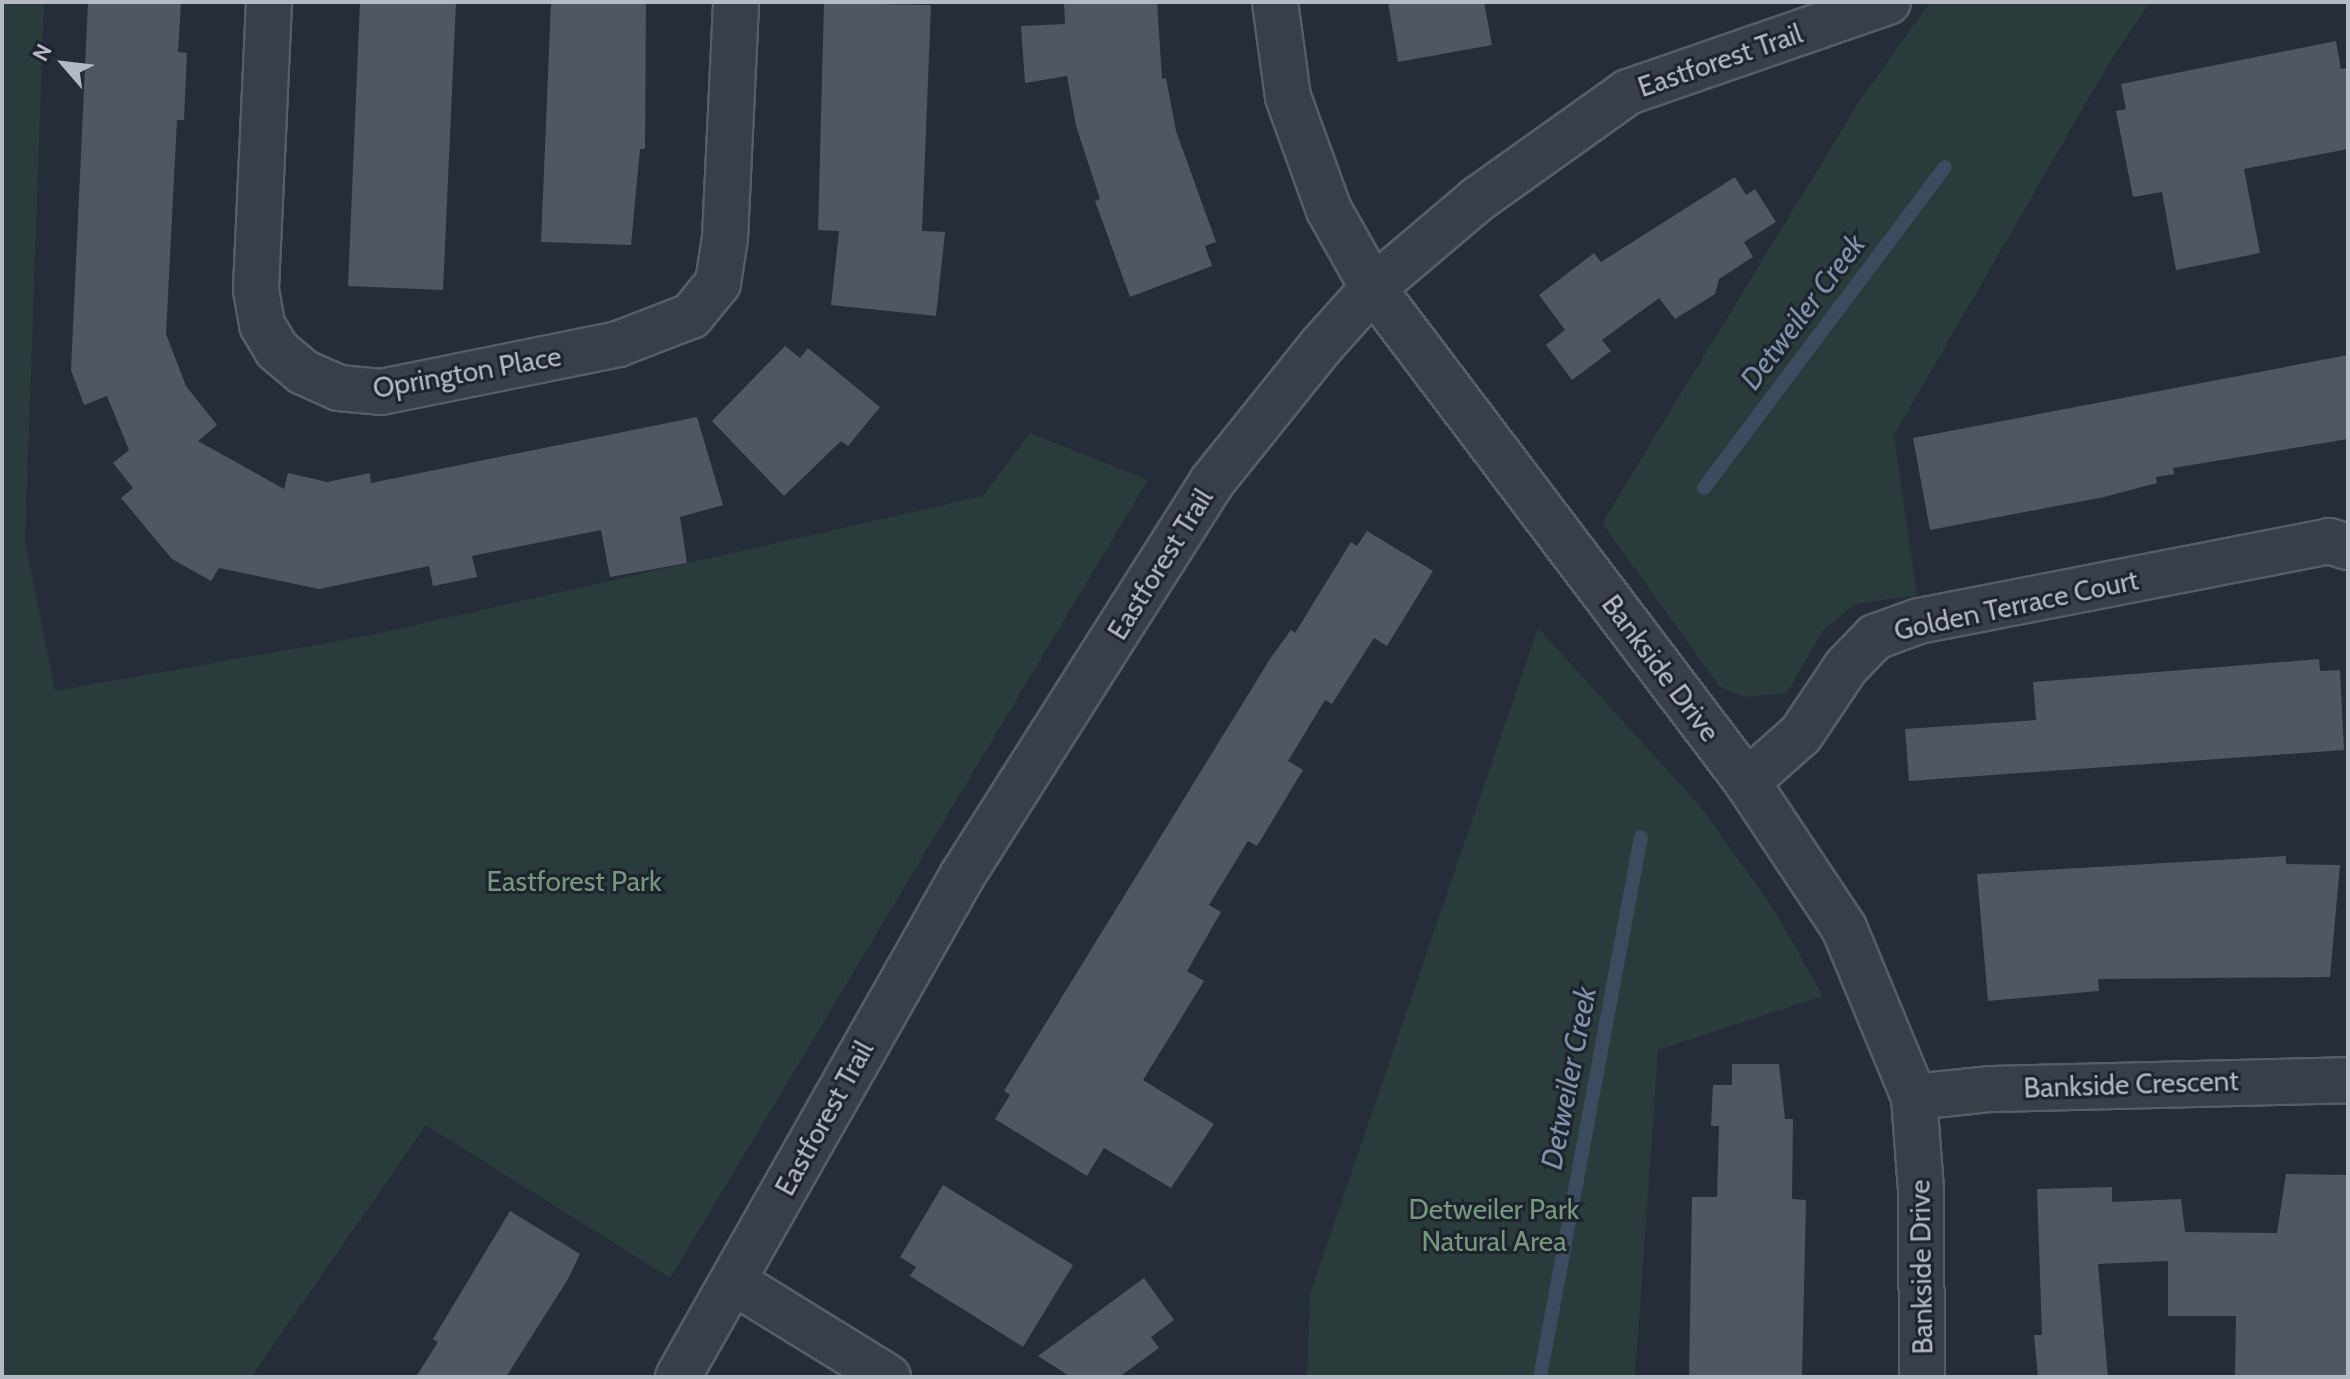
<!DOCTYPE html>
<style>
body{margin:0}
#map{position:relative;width:2350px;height:1379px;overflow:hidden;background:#252d38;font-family:Cabin,sans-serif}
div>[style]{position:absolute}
.green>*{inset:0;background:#2a3b3b}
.stream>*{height:14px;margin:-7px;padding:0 7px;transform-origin:7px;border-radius:7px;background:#3d4b5f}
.building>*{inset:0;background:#4e5763}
.roads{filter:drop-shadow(2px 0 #575d66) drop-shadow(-2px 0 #575d66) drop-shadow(0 2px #575d66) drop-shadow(0 -2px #575d66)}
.minor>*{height:44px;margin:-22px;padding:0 22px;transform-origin:22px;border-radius:22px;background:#383f48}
span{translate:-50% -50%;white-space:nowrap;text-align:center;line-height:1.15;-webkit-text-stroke:6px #1e242d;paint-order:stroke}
.street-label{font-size:28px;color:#b4bac4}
.park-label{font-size:28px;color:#75977d}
.water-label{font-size:30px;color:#7f91a9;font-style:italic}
.frame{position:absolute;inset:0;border:4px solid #b4bac4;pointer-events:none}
.north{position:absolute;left:24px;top:24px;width:80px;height:80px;-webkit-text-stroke:6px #1e242d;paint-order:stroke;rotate:298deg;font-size:22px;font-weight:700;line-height:32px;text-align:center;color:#b4bac4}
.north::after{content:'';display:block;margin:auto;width:28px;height:36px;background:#b4bac4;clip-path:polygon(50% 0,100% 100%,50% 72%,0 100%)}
</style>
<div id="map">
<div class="green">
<i style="clip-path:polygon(2px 2px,44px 2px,25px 542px,55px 691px,371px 635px,983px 496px,1030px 433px,1148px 480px,670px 1278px,426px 1125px,251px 1377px,2px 1377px)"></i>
<i style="clip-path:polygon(1930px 2px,2150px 2px,2109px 63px,1894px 435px,1917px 595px,1855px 604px,1823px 630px,1787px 693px,1745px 697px,1720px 687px,1602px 523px,1857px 105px)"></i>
<i style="clip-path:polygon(1538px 628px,1699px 805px,1773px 908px,1823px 996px,1658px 1050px,1635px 1377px,1307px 1377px,1310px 1294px)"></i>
</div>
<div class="stream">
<i style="left:1704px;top:488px;width:401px;rotate:-53.1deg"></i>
<i style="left:1540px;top:1377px;width:549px;rotate:-79.41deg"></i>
</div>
<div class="building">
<i style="clip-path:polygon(88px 2px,181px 2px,178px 52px,187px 53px,184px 120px,177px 120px,166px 334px,186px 386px,217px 425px,198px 441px,284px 489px,288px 473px,327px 482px,370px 473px,371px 483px,697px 417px,723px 505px,680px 517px,687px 563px,610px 577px,601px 530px,472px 556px,477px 577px,433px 586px,429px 566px,319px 589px,219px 568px,211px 581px,172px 559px,121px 498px,133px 488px,113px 463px,129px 450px,107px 396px,84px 405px,71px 370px)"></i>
<i style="clip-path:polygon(360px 2px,456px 2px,443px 290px,348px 286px)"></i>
<i style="clip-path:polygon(551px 2px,646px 2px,645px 149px,640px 149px,631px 245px,541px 242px)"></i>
<i style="clip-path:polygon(1064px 2px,1157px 2px,1162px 79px,1166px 78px,1176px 131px,1216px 242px,1205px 246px,1212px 266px,1130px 297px,1095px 201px,1100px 199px,1076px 126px,1067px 76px,1025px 83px,1021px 26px,1065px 24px)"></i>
<i style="clip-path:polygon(1388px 2px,1484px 2px,1492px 45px,1398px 62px)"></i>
<i style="clip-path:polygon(824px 3px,931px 5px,922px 231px,945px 232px,936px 316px,831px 305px,839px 231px,818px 230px)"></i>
<i style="clip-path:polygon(2336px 41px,2341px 69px,2348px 68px,2348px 149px,2244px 169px,2260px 253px,2176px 270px,2162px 192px,2133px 197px,2116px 111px,2126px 109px,2121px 84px)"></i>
<i style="clip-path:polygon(1735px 177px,1746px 195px,1755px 189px,1776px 222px,1744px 242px,1753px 257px,1719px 279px,1715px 294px,1675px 319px,1659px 298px,1602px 340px,1611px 351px,1572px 380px,1546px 345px,1565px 330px,1539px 295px,1594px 253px,1601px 262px)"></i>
<i style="clip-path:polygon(785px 346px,800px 358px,808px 348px,880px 407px,848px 446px,841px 441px,784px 496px,712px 421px)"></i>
<i style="clip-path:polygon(2348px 355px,2348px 439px,2173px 468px,2174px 474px,2156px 477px,2157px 483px,2104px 497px,1930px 530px,1913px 438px)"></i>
<i style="clip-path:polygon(1367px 531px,1433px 571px,1387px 646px,1374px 638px,1332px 704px,1325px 700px,1288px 761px,1303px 770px,1257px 846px,1248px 841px,1209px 905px,1221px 912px,1187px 971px,1204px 981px,1143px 1080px,1214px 1124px,1171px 1188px,1104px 1148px,1087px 1176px,995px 1119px,1010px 1095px,1004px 1091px,1270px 659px,1291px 630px,1295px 633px,1351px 542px,1357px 546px)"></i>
<i style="clip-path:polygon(2319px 659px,2320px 671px,2340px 670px,2344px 750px,1909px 781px,1905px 729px,2036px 720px,2033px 682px)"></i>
<i style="clip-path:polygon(2286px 856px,2286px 864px,2340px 865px,2330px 977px,2098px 979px,2099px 991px,1988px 1001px,1977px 874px)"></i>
<i style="clip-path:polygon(1732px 1064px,1779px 1064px,1785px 1119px,1793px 1119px,1792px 1199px,1806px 1200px,1802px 1377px,1689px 1377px,1692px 1197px,1717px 1197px,1719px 1126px,1711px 1126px,1713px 1085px,1732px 1085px)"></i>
<i style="clip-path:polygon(2286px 1174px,2348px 1175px,2346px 1377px,2235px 1377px,2236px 1316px,2168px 1316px,2168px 1261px,2098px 1264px,2108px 1377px,2038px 1377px,2034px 1335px,2042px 1335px,2037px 1189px,2112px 1187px,2112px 1202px,2181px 1199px,2185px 1232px,2277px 1233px)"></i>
<i style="clip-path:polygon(943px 1185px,1073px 1265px,1023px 1347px,910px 1276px,916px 1267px,900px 1257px)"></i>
<i style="clip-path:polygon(510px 1211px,580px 1254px,568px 1279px,506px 1377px,416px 1377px,438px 1342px,433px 1339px)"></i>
<i style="clip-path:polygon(1144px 1278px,1174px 1320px,1151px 1337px,1159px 1348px,1119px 1377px,1071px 1377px,1038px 1356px)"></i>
</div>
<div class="roads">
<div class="minor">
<i style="left:269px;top:2px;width:288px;rotate:92.6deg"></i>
<i style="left:256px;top:290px;width:36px;rotate:80deg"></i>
<i style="left:262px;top:325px;width:29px;rotate:59deg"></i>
<i style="left:277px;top:350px;width:34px;rotate:40deg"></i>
<i style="left:303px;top:372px;width:39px;rotate:24deg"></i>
<i style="left:339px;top:388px;width:42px;rotate:5.4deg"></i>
<i style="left:381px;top:392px;width:242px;rotate:-11.4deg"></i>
<i style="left:618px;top:344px;width:78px;rotate:-21deg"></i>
<i style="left:691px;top:316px;width:43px;rotate:-50.7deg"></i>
<i style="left:718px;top:283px;width:46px;rotate:-81.2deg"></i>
<i style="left:725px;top:238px;width:236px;rotate:-87.3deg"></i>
<i style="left:1275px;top:2px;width:96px;rotate:82.2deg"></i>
<i style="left:1288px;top:97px;width:120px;rotate:70.1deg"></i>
<i style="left:1329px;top:210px;width:90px;rotate:60.6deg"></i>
<i style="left:1373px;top:288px;width:620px;rotate:52.87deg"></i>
<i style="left:1747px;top:782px;width:175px;rotate:56.4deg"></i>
<i style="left:1844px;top:928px;width:183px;rotate:67.5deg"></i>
<i style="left:1914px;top:1097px;width:94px;rotate:85.7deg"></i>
<i style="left:1921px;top:1191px;width:186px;rotate:89.7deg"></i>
<i style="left:1747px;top:782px;width:72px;rotate:-41.6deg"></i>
<i style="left:1801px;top:734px;width:81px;rotate:-56.1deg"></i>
<i style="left:1846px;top:667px;width:42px;rotate:-46deg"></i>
<i style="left:1875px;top:637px;width:47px;rotate:-20deg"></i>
<i style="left:1919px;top:621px;width:418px;rotate:-11deg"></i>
<i style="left:2329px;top:541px;width:20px;rotate:18deg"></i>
<i style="left:1914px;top:1097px;width:78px;rotate:-5.9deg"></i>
<i style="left:1992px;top:1089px;width:356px;rotate:-1.4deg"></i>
<i style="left:734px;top:1282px;width:181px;rotate:31.7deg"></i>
<i style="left:678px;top:1377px;width:576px;rotate:-60.45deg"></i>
<i style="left:962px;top:876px;width:465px;rotate:-57.6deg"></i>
<i style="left:1211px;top:483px;width:176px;rotate:-51.2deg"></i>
<i style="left:1321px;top:346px;width:78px;rotate:-48.1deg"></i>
<i style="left:1373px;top:288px;width:138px;rotate:-40.3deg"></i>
<i style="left:1478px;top:199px;width:184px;rotate:-35.5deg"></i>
<i style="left:1628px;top:92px;width:275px;rotate:-19.1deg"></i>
</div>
</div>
<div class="street-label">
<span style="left:1720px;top:60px;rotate:-19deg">Eastforest Trail</span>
<span style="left:467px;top:372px;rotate:-10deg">Oprington Place</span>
<span style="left:1160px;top:564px;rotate:-58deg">Eastforest Trail</span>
<span style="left:2016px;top:605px;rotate:-12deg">Golden Terrace Court</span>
<span style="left:1661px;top:668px;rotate:53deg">Bankside Drive</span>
<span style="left:2131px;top:1084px;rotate:-2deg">Bankside Crescent</span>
<span style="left:824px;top:1118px;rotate:-61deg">Eastforest Trail</span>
<span style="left:1921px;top:1267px;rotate:-91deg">Bankside Drive</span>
</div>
<div class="park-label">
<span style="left:574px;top:881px">Eastforest Park</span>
<span style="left:1494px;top:1225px">Detweiler Park<br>Natural Area</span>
</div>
<div class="water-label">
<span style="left:1803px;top:312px;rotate:-53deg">Detweiler Creek</span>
<span style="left:1569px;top:1078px;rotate:-79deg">Detweiler Creek</span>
</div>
<div class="frame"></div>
<div class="north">N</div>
</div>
